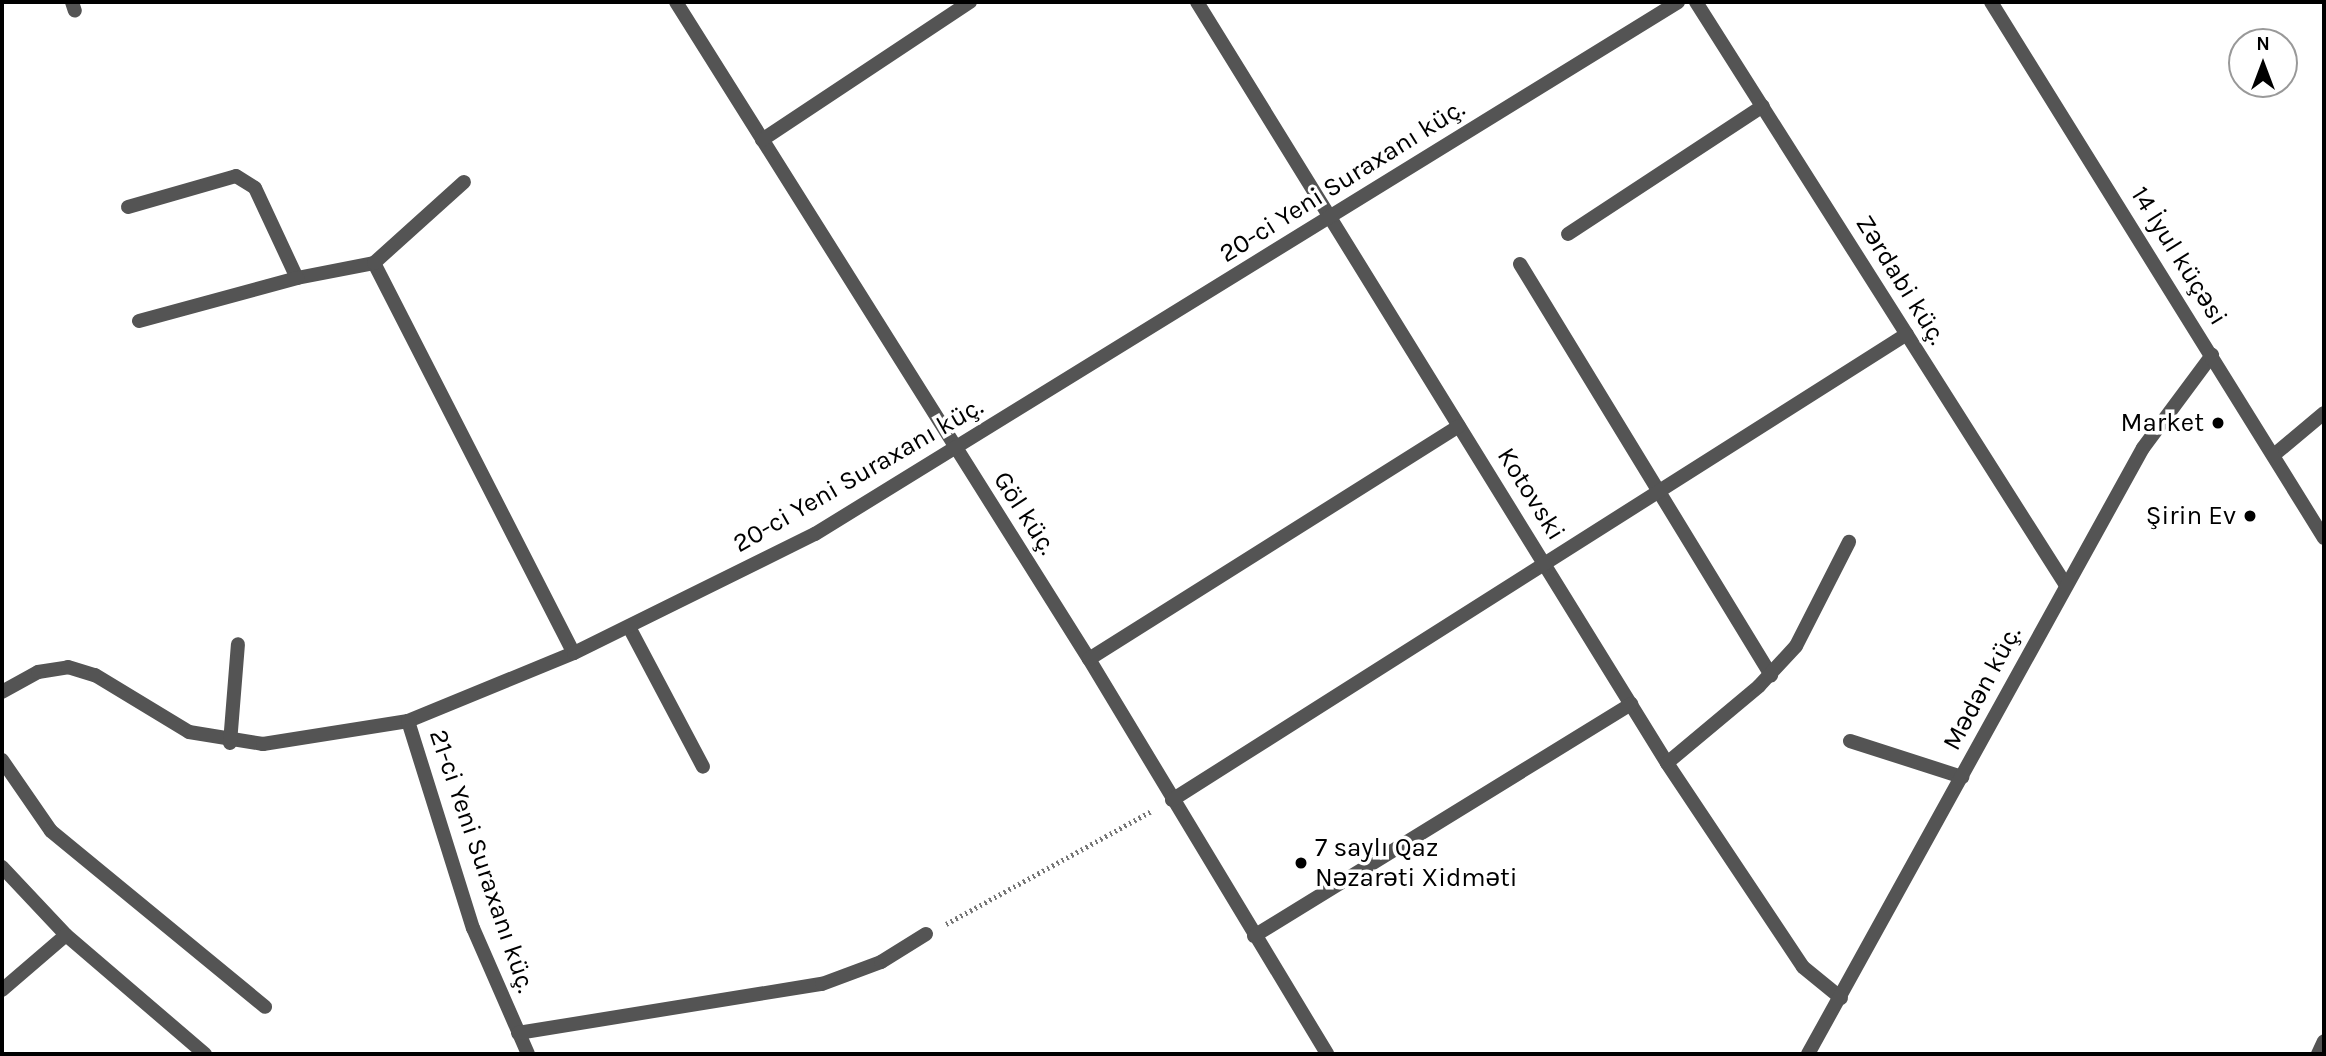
<!DOCTYPE html>
<meta charset="utf-8">
<style>
body{margin:0}
#map{position:relative;width:2326px;height:1056px;overflow:hidden;background:#fff;font-family:Karla,sans-serif}
div>[style]{position:absolute}
.path>*{height:4.5px;margin-top:-2.25px;transform-origin:0;background:repeating-linear-gradient(90deg,#767676 0 2px,transparent 0 5.5px)}
.minor>*{height:14px;margin:-7px;padding:0 7px;transform-origin:7px;border-radius:7px;background:#545454}
.tertiary>*{height:14px;margin:-7px;padding:0 7px;transform-origin:7px;border-radius:7px;background:#545454}
.dots>*{width:19px;height:19px;translate:-50% -50%;box-sizing:border-box;border:4px solid #fff;border-radius:50%}
span{translate:-50% -50%;white-space:nowrap;text-align:center;line-height:1.15;-webkit-text-stroke:7px #fff;paint-order:stroke}
.street-label{font-size:26px;color:#000}
.poi-label{font-size:26px;color:#000}
.right{translate:-100% -50%;text-align:right}
.left{translate:0 -50%;text-align:left}
.frame{position:absolute;inset:0;border:4px solid #000;pointer-events:none}
.north{position:absolute;left:2228px;top:28px;width:70px;height:70px;box-sizing:border-box;background:#fff;border:2px solid #999;border-radius:50%;rotate:0deg;font-size:19px;font-weight:700;line-height:28px;text-align:center;color:#000}
.north::after{content:'';display:block;margin:auto;width:24px;height:32px;background:#000;clip-path:polygon(50% 0,100% 100%,50% 72%,0 100%)}
</style>
<div id="map">
<div class="path">
<i style="left:946px;top:924px;width:236px;rotate:-28.8deg"></i>
</div>
<div class="minor">
<i style="left:72px;top:2px;width:9px;rotate:72deg"></i>
<i style="left:676px;top:2px;width:776px;rotate:57.85deg"></i>
<i style="left:1089px;top:659px;width:461px;rotate:58.9deg"></i>
<i style="left:1197px;top:2px;width:894px;rotate:58.3deg"></i>
<i style="left:1667px;top:763px;width:245px;rotate:56.3deg"></i>
<i style="left:1803px;top:967px;width:49px;rotate:39.2deg"></i>
<i style="left:1696px;top:2px;width:689px;rotate:57.62deg"></i>
<i style="left:762px;top:140px;width:250px;rotate:-33.6deg"></i>
<i style="left:128px;top:207px;width:112px;rotate:-16deg"></i>
<i style="left:236px;top:176px;width:22px;rotate:32deg"></i>
<i style="left:255px;top:188px;width:99px;rotate:65deg"></i>
<i style="left:297px;top:278px;width:78px;rotate:-11deg"></i>
<i style="left:374px;top:263px;width:438px;rotate:62.9deg"></i>
<i style="left:1568px;top:234px;width:233px;rotate:-33.3deg"></i>
<i style="left:374px;top:263px;width:121px;rotate:-42deg"></i>
<i style="left:1520px;top:264px;width:482px;rotate:58.6deg"></i>
<i style="left:139px;top:321px;width:164px;rotate:-15.2deg"></i>
<i style="left:2275px;top:454px;width:64px;rotate:-39.9deg"></i>
<i style="left:629px;top:627px;width:158px;rotate:62.1deg"></i>
<i style="left:1089px;top:659px;width:437px;rotate:-32.2deg"></i>
<i style="left:2px;top:692px;width:41px;rotate:-29.1deg"></i>
<i style="left:38px;top:672px;width:30px;rotate:-9deg"></i>
<i style="left:68px;top:667px;width:28px;rotate:17deg"></i>
<i style="left:95px;top:675px;width:110px;rotate:31.2deg"></i>
<i style="left:189px;top:732px;width:75px;rotate:9.2deg"></i>
<i style="left:263px;top:744px;width:147px;rotate:-9deg"></i>
<i style="left:408px;top:721px;width:179px;rotate:-22.3deg"></i>
<i style="left:574px;top:653px;width:269px;rotate:-26.3deg"></i>
<i style="left:815px;top:534px;width:1014px;rotate:-31.65deg"></i>
<i style="left:408px;top:721px;width:217px;rotate:72.6deg"></i>
<i style="left:473px;top:928px;width:137px;rotate:66.4deg"></i>
<i style="left:1850px;top:741px;width:118px;rotate:17.8deg"></i>
<i style="left:230px;top:743px;width:99px;rotate:-85.4deg"></i>
<i style="left:2px;top:760px;width:86px;rotate:55.4deg"></i>
<i style="left:51px;top:831px;width:277px;rotate:39.4deg"></i>
<i style="left:1667px;top:763px;width:120px;rotate:-39.9deg"></i>
<i style="left:1759px;top:686px;width:54px;rotate:-47.2deg"></i>
<i style="left:1796px;top:646px;width:117px;rotate:-63deg"></i>
<i style="left:1172px;top:800px;width:870px;rotate:-32.38deg"></i>
<i style="left:2px;top:867px;width:93px;rotate:46.7deg"></i>
<i style="left:66px;top:935px;width:183px;rotate:40.6deg"></i>
<i style="left:1254px;top:936px;width:443px;rotate:-31.6deg"></i>
<i style="left:2px;top:990px;width:84px;rotate:-40.7deg"></i>
<i style="left:518px;top:1033px;width:308px;rotate:-9.2deg"></i>
<i style="left:822px;top:984px;width:63px;rotate:-20.4deg"></i>
<i style="left:881px;top:962px;width:53px;rotate:-31.9deg"></i>
<i style="left:1808px;top:1054px;width:692px;rotate:-61.07deg"></i>
<i style="left:2143px;top:448px;width:116px;rotate:-53.4deg"></i>
<i style="left:2318px;top:1054px;width:14px;rotate:-65deg"></i>
</div>
<div class="tertiary">
<i style="left:1991px;top:2px;width:631px;rotate:58.15deg"></i>
</div>
<div class="dots">
<i style="left:2218px;top:423px;background:#000"></i>
<i style="left:2250px;top:516px;background:#000"></i>
<i style="left:1301px;top:863px;background:#000"></i>
</div>
<div class="street-label">
<span style="left:1342px;top:181px;rotate:-32deg">20-ci Yeni Suraxanı küç.</span>
<span style="left:2179px;top:256px;rotate:58deg">14 İyul küçəsi</span>
<span style="left:1901px;top:280px;rotate:58deg">Zərdabi küç.</span>
<span style="left:858px;top:475px;rotate:-30deg">20-ci Yeni Suraxanı küç.</span>
<span style="left:1531px;top:494px;rotate:58deg">Kotovski</span>
<span style="left:1025px;top:513px;rotate:57deg">Göl küç.</span>
<span style="left:1982px;top:688px;rotate:-62deg">Mədən küç.</span>
<span style="left:482px;top:861px;rotate:71deg">21-ci Yeni Suraxanı küç.</span>
</div>
<div class="poi-label">
<span class="right" style="left:2204px;top:423px">Market</span>
<span class="right" style="left:2236px;top:516px">Şirin Ev</span>
<span class="left" style="left:1315px;top:863px">7 saylı Qaz<br>Nəzarəti Xidməti</span>
</div>
<div class="frame"></div>
<div class="north">N</div>
</div>
